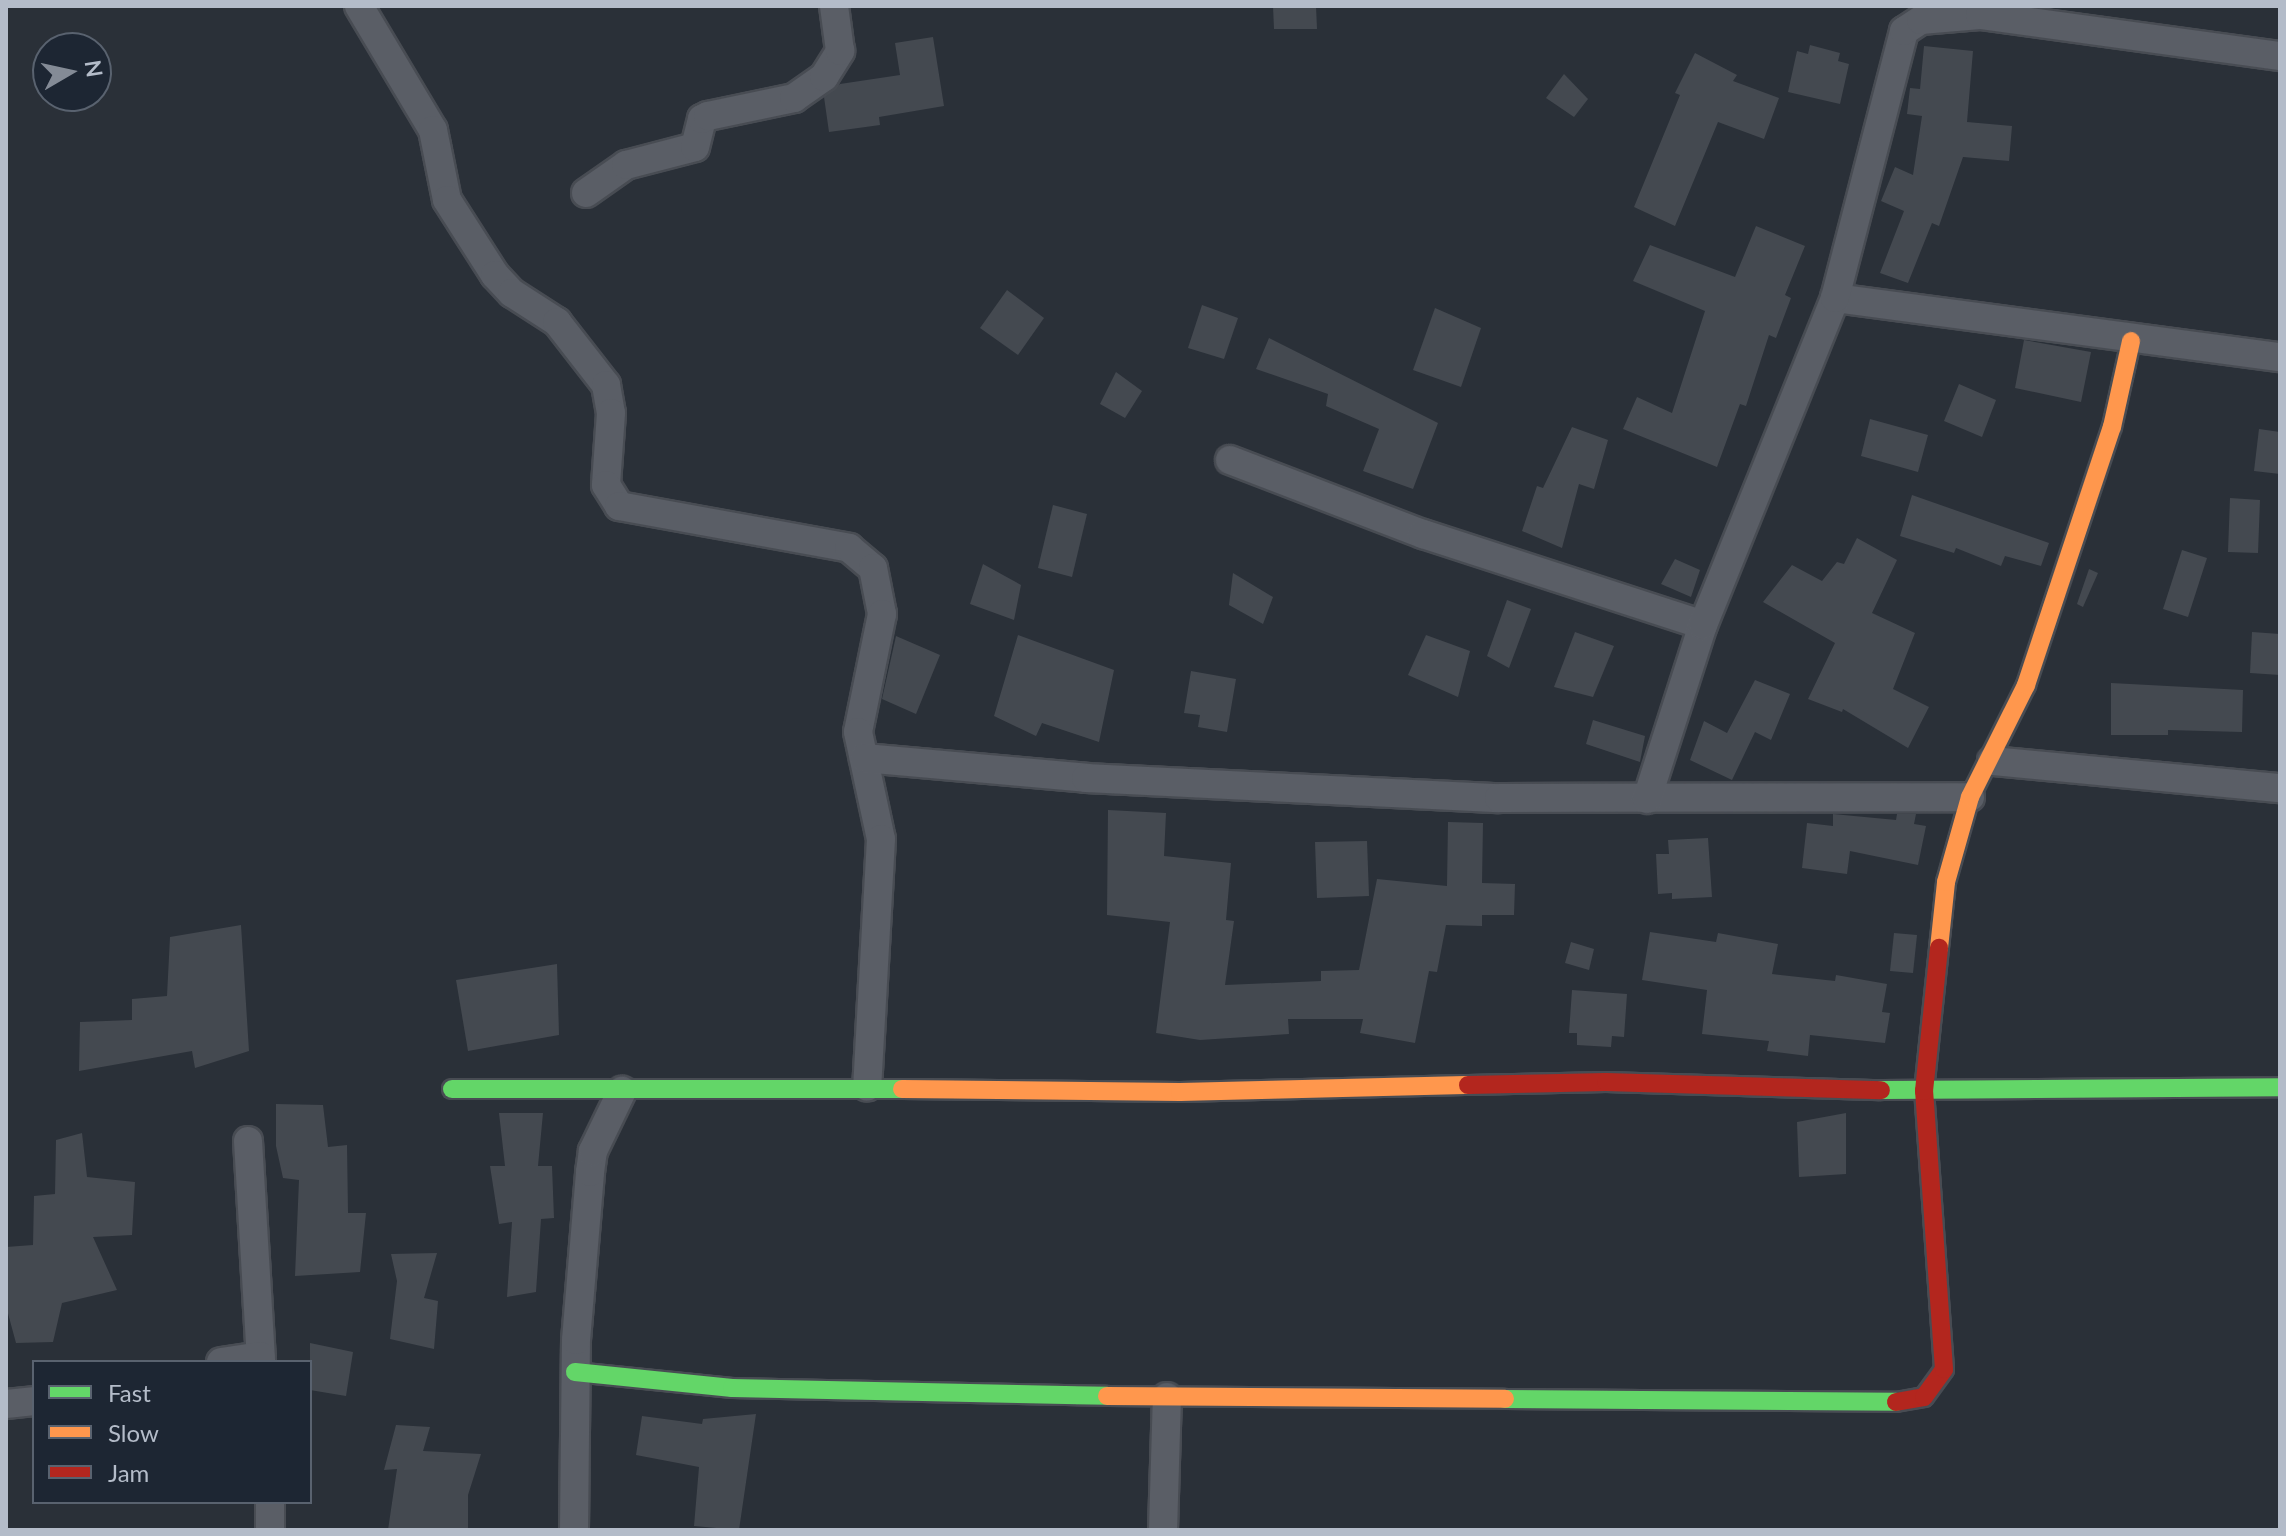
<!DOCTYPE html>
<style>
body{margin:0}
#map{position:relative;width:2286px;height:1536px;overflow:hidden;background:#2a3038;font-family:Lato,sans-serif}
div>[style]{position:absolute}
.building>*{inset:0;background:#444950}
.roads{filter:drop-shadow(2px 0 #484c53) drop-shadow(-2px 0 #484c53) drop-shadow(0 2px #484c53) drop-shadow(0 -2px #484c53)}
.street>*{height:28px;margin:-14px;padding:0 14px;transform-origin:14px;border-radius:14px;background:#5a5e66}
.fast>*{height:18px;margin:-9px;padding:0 9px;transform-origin:9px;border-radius:9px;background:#63d668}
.slow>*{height:18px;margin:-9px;padding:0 9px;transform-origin:9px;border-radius:9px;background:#ff974d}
.jam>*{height:18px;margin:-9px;padding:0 9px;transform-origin:9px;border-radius:9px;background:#b3261e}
span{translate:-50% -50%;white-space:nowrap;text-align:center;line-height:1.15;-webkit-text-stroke:8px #1d2633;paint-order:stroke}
.frame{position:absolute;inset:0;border:8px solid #b4bcc9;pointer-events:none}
.legend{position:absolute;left:32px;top:1360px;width:280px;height:144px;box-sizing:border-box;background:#1d2633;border:2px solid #59626f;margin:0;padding:10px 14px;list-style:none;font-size:24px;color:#b4bcc9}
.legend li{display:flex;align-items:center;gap:16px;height:40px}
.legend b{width:40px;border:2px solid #59626f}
.north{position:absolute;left:32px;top:32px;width:80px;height:80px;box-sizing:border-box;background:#1d2633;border:2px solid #59626f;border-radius:50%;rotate:81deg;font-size:22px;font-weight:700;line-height:32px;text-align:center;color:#b4bcc9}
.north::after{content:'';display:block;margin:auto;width:28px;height:36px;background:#848b96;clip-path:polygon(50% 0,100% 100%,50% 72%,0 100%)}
</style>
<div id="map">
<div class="building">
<i style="clip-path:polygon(1273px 6px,1316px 6px,1317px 29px,1274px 29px)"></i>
<i style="clip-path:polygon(933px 37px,944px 106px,879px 117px,880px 125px,829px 132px,824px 97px,840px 84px,900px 75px,895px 43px)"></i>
<i style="clip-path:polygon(1810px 45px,1840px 53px,1838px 61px,1849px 64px,1840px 104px,1788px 92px,1797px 51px,1808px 54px)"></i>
<i style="clip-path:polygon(1924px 46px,1973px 51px,1967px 122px,2012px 126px,2009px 161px,1963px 157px,1939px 226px,1932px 223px,1908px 283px,1880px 273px,1904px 211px,1881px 201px,1895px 167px,1913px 175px,1922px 116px,1907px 114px,1910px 88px,1920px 89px)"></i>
<i style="clip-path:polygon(1695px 53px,1737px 75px,1733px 81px,1779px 98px,1764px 139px,1718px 122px,1675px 226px,1634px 207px,1680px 95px,1675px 93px)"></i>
<i style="clip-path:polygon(1564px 74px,1588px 99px,1574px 117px,1546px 98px)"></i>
<i style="clip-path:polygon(1756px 226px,1805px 246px,1785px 295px,1791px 298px,1776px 338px,1769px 335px,1746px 406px,1740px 404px,1717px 467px,1623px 429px,1637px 397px,1672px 413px,1705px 311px,1633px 281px,1650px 245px,1735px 277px)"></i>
<i style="clip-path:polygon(1007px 290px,1044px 318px,1018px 355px,980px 328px)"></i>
<i style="clip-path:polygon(1202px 305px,1238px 318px,1224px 359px,1188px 348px)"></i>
<i style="clip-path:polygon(1435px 308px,1481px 328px,1461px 387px,1413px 370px)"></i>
<i style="clip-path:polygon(1269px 338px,1438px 423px,1413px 489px,1363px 471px,1379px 429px,1326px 406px,1328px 394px,1256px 369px)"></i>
<i style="clip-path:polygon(2024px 340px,2091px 352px,2081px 402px,2015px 388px)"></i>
<i style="clip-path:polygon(1116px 372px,1142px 391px,1125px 418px,1100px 404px)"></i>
<i style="clip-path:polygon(1959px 384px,1996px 400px,1982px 437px,1944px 421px)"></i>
<i style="clip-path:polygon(1870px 419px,1928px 435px,1918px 472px,1861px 456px)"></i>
<i style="clip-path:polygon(1572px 427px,1608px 440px,1594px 489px,1579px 484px,1562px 548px,1522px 531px,1537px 486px,1543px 488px)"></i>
<i style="clip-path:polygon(2259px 429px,2280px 432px,2280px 474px,2254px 471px)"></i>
<i style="clip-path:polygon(1912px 495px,2049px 543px,2041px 566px,2005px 556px,2001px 566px,1956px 548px,1954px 553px,1900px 536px)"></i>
<i style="clip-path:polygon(2230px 498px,2260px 500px,2258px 553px,2228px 552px)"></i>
<i style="clip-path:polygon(1053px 505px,1087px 514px,1072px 577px,1038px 568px)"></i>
<i style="clip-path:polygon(1857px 538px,1897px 560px,1872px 613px,1915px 633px,1893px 689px,1929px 707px,1908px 748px,1843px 709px,1842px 712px,1808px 699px,1835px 643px,1763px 602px,1792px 565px,1822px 581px,1837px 562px,1844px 564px)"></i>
<i style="clip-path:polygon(2182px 550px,2207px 558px,2188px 617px,2163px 609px)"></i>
<i style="clip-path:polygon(1675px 559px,1700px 570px,1691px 597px,1661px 584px)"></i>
<i style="clip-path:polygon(983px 564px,1021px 585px,1014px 620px,970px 604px)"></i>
<i style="clip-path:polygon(2089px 569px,2098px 573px,2083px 607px,2077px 604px)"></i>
<i style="clip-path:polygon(1233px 573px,1273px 597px,1263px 624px,1229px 605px)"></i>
<i style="clip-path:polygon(1507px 600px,1531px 609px,1509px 668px,1487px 656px)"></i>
<i style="clip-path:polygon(1575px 632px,1614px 646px,1593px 697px,1554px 687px)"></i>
<i style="clip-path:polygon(2252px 632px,2280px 634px,2280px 675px,2250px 673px)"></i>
<i style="clip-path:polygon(1018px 635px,1114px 670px,1099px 742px,1042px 723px,1036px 736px,994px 716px)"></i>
<i style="clip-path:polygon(1426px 635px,1470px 651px,1458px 697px,1408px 675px)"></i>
<i style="clip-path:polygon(896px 636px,940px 655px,916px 714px,882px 699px)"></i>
<i style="clip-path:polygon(1191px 671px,1236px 679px,1227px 732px,1198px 727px,1200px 715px,1184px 713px)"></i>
<i style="clip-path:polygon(1755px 680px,1790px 694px,1771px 740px,1755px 732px,1732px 780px,1690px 760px,1704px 721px,1727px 733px)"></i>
<i style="clip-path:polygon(2111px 683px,2243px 690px,2242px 732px,2168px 730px,2168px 735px,2111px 735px)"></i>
<i style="clip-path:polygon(1593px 720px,1645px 736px,1640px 762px,1586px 744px)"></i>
<i style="clip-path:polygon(1108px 810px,1166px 813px,1164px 856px,1231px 863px,1226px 920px,1234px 921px,1225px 985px,1321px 981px,1321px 971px,1359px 970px,1377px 879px,1447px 886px,1448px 822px,1483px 823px,1482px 883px,1515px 884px,1514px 915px,1482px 915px,1482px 926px,1446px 925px,1437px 972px,1429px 971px,1415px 1043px,1360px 1033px,1363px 1019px,1288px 1019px,1289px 1034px,1200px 1040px,1156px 1033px,1170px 922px,1107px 915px)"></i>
<i style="clip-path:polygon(1833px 814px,1896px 820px,1897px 814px,1916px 814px,1914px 824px,1926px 826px,1918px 865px,1850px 851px,1847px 874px,1802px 868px,1807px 823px,1833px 826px)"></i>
<i style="clip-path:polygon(1708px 838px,1712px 897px,1672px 899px,1672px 893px,1658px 894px,1656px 854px,1669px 854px,1668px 840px)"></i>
<i style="clip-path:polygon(1367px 841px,1369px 896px,1317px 898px,1315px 842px)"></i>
<i style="clip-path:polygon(241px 925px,249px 1051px,195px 1068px,192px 1051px,79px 1071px,80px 1022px,132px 1020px,132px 999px,167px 996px,170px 937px)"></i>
<i style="clip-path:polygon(1650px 932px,1716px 942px,1718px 933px,1778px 944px,1772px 974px,1835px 981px,1836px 975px,1887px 984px,1882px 1012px,1890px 1013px,1885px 1043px,1810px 1035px,1808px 1056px,1767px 1051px,1769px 1041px,1702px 1034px,1707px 990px,1642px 980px)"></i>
<i style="clip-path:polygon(1894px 933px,1917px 935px,1913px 973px,1890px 971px)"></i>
<i style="clip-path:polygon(1571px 942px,1594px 949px,1589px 970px,1565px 963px)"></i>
<i style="clip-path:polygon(557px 964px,559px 1035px,468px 1051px,456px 980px)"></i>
<i style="clip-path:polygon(1572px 990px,1627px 994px,1624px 1037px,1612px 1036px,1611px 1047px,1577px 1045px,1577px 1033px,1569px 1033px)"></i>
<i style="clip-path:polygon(276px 1104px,323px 1105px,328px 1147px,347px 1145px,348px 1213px,366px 1213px,360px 1272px,295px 1276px,299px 1180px,283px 1178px,276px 1146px)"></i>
<i style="clip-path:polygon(499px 1113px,543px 1113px,538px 1166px,552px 1166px,554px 1218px,541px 1219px,536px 1292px,507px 1297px,512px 1222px,499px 1224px,490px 1166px,505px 1166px)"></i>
<i style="clip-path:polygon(1846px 1113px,1846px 1174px,1799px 1177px,1797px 1122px)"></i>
<i style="clip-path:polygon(82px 1133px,87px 1177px,135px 1182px,132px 1235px,93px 1237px,117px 1290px,62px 1303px,53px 1342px,16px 1343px,6px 1306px,6px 1247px,33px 1245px,34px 1196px,55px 1194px,56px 1140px)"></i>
<i style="clip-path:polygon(437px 1253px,424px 1298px,438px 1301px,434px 1349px,390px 1339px,397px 1281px,391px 1254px)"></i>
<i style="clip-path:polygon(310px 1343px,353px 1352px,346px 1396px,310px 1390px)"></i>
<i style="clip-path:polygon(756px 1414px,739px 1530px,694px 1526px,699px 1467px,636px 1455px,642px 1416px,702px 1424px,703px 1419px)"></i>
<i style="clip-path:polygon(396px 1425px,430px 1427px,423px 1451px,481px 1454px,468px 1495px,468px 1530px,388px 1530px,397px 1469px,384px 1470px)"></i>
</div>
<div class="roads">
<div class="street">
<i style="left:359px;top:6px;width:144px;rotate:59.2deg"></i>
<i style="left:433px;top:130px;width:71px;rotate:78.7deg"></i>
<i style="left:447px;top:200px;width:89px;rotate:57.4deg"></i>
<i style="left:495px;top:275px;width:25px;rotate:47deg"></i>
<i style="left:512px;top:293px;width:54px;rotate:32.8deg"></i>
<i style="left:557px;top:322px;width:80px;rotate:52.1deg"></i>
<i style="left:606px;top:385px;width:28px;rotate:80deg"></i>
<i style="left:611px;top:413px;width:72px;rotate:94deg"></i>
<i style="left:606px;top:485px;width:25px;rotate:58deg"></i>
<i style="left:619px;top:506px;width:234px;rotate:10.3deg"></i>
<i style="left:849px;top:548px;width:31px;rotate:40deg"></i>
<i style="left:873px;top:568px;width:47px;rotate:78.9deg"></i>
<i style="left:882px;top:614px;width:120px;rotate:101.5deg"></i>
<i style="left:858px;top:732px;width:109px;rotate:77.9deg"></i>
<i style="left:881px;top:839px;width:248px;rotate:93.2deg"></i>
<i style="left:586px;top:193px;width:49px;rotate:-35deg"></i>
<i style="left:626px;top:165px;width:71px;rotate:-14.6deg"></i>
<i style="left:695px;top:147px;width:29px;rotate:-76deg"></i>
<i style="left:702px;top:119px;width:7px;rotate:-27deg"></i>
<i style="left:708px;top:116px;width:88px;rotate:-11.8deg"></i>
<i style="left:794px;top:98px;width:37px;rotate:-35deg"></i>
<i style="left:824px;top:77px;width:31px;rotate:-58deg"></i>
<i style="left:840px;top:51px;width:45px;rotate:-97.6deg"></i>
<i style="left:1835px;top:298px;width:449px;rotate:7.6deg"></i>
<i style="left:1230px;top:460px;width:207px;rotate:21deg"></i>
<i style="left:1423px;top:534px;width:294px;rotate:18deg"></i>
<i style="left:864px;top:758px;width:223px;rotate:5.1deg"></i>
<i style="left:1086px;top:778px;width:413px;rotate:2.8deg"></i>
<i style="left:1499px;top:798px;width:471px;rotate:-0.1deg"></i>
<i style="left:1992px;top:761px;width:289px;rotate:5.4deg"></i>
<i style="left:1647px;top:799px;width:183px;rotate:-72.2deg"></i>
<i style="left:1703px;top:625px;width:353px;rotate:-68deg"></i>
<i style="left:1835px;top:298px;width:276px;rotate:-75.5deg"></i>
<i style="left:1904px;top:31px;width:20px;rotate:-33deg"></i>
<i style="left:1921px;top:20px;width:59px;rotate:-4.8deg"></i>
<i style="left:1980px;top:15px;width:303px;rotate:7.8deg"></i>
<i style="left:248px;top:1141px;width:221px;rotate:86.6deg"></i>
<i style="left:221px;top:1362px;width:40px;rotate:-8.5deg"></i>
<i style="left:6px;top:1404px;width:28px;rotate:-6deg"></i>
<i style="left:270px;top:1502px;width:28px;rotate:90deg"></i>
<i style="left:574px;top:1530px;width:190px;rotate:-89.4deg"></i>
<i style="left:576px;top:1340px;width:169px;rotate:-85.2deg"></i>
<i style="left:590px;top:1172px;width:21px;rotate:-82deg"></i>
<i style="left:593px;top:1151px;width:67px;rotate:-64.2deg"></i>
<i style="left:1163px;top:1530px;width:133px;rotate:-88.3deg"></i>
</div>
<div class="fast">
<i style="left:452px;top:1089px;width:450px"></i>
<i style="left:1881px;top:1090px;width:399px;rotate:-0.4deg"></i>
<i style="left:575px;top:1372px;width:158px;rotate:5.8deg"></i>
<i style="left:732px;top:1388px;width:375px;rotate:1.2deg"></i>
<i style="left:1505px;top:1399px;width:391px;rotate:0.4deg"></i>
</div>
<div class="slow">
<i style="left:1939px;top:948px;width:66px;rotate:-83.9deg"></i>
<i style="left:1946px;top:882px;width:88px;rotate:-74.2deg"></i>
<i style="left:1970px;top:797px;width:125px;rotate:-63.4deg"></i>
<i style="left:2026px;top:685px;width:272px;rotate:-71.6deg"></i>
<i style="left:2112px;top:427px;width:88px;rotate:-77.5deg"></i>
<i style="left:902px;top:1089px;width:278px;rotate:0.6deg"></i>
<i style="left:1180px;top:1092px;width:288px;rotate:-1.4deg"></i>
<i style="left:1107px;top:1396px;width:398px;rotate:0.4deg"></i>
</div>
<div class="jam">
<i style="left:1468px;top:1085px;width:138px;rotate:-1.2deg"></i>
<i style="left:1606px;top:1082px;width:275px;rotate:1.7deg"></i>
<i style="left:1896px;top:1402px;width:28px;rotate:-10deg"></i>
<i style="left:1924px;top:1397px;width:34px;rotate:-54deg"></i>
<i style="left:1944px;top:1369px;width:279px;rotate:-94.1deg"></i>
<i style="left:1924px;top:1091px;width:144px;rotate:-84deg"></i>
</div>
</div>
<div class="frame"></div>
<ul class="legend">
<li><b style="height:10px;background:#63d668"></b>Fast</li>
<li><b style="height:10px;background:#ff974d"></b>Slow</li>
<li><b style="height:10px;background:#b3261e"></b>Jam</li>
</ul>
<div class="north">N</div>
</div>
